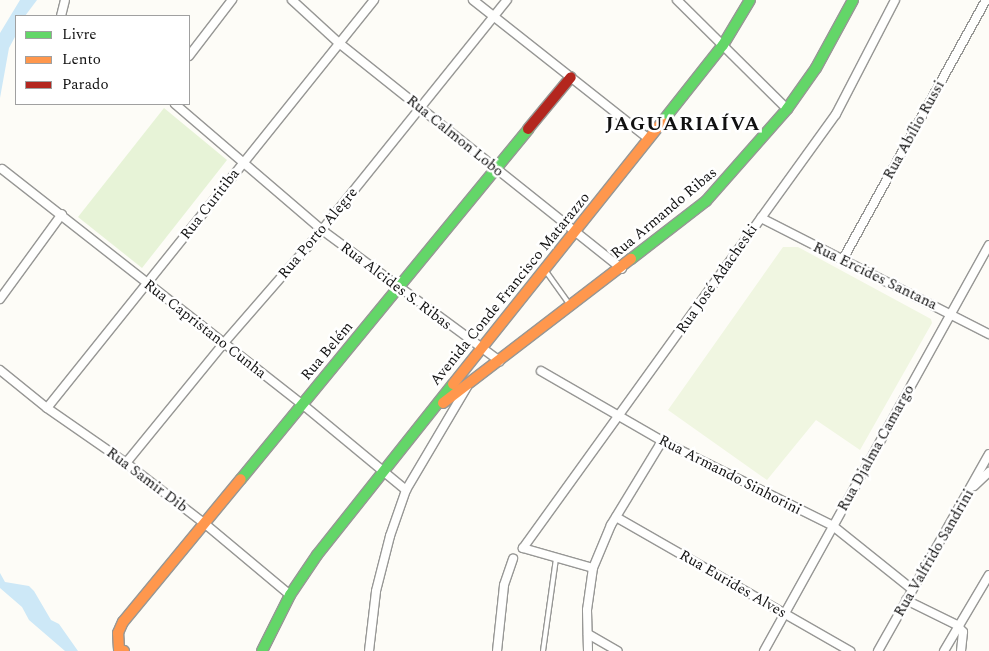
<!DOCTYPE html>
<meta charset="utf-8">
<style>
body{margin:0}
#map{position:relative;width:989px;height:651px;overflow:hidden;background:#fdfcf7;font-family:Spectral,serif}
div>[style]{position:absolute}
.green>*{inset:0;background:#e7f3d7}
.pitch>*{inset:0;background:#f0f6e1}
.water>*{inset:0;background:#cde8f7}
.roads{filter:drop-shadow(1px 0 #979795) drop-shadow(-1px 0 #979795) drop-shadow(0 1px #979795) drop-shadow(0 -1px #979795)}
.lane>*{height:4px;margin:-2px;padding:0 2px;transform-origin:2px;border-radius:2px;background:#fffffe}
.street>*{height:8px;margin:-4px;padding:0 4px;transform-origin:4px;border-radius:4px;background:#fffffe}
.fast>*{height:10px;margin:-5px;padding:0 5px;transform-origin:5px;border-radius:5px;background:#63d668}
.slow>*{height:10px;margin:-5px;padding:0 5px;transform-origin:5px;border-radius:5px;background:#ff974d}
.jam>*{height:10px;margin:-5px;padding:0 5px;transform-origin:5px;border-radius:5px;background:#b3261e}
span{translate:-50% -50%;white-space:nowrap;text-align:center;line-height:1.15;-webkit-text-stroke:5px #fff;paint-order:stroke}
.street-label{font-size:15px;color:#111}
.district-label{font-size:20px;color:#111;font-weight:700;letter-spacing:1px}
.legend{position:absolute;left:15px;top:15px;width:175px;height:90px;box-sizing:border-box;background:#fff;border:1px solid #a0a0a0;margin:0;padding:6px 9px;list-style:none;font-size:15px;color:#111}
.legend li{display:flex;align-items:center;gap:10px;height:25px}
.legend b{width:25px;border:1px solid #a0a0a0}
</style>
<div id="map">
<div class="green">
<i style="clip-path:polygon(164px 108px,227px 160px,142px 268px,78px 217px)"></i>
</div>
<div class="pitch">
<i style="clip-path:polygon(783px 247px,798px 247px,931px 319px,932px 323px,860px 450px,816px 420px,767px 480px,668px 410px)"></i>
</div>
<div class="water">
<i style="clip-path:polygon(20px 0,37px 0,25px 16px,16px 16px,16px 35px,9px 48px,0 98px,0 33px)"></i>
<i style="clip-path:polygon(0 573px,5px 582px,29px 586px,34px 591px,51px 620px,59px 624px,78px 651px,65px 651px,29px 620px,22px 607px,0 588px)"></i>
</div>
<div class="roads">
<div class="lane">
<i style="left:545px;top:270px;width:43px;rotate:54.5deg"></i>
<i style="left:543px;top:651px;width:93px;rotate:-82deg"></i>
</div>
<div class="street">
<i style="left:292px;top:0;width:64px;rotate:42.5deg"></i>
<i style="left:339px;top:43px;width:362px;rotate:38.6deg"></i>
<i style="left:473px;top:0;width:224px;rotate:38.3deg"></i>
<i style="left:677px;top:0;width:155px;rotate:44.7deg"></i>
<i style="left:61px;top:16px;width:16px;rotate:-76deg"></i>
<i style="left:189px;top:56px;width:71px;rotate:-52.5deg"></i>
<i style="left:175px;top:104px;width:194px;rotate:40.6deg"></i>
<i style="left:322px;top:230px;width:221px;rotate:36.4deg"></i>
<i style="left:2px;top:169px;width:381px;rotate:38.1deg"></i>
<i style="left:302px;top:404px;width:135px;rotate:39.6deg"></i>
<i style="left:761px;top:218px;width:256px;rotate:27deg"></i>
<i style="left:843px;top:259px;width:296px;rotate:-61.1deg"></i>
<i style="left:0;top:299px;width:105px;rotate:-53.9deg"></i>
<i style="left:0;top:370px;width:60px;rotate:39deg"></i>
<i style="left:47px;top:408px;width:96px;rotate:34.8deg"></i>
<i style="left:126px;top:463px;width:98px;rotate:37.6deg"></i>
<i style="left:204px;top:523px;width:112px;rotate:39.9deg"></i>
<i style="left:541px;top:371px;width:140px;rotate:30deg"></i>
<i style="left:662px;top:441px;width:191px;rotate:26.4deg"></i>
<i style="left:833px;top:526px;width:101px;rotate:38.6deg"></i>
<i style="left:47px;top:408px;width:523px;rotate:-51.29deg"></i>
<i style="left:126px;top:463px;width:154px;rotate:-50.8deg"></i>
<i style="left:223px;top:344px;width:151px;rotate:-49deg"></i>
<i style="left:322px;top:230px;width:295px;rotate:-51.2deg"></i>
<i style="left:974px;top:486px;width:21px;rotate:-43deg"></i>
<i style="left:616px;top:517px;width:270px;rotate:29.8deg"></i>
<i style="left:593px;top:568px;width:73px;rotate:-164.1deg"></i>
<i style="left:523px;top:548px;width:535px;rotate:-54.2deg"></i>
<i style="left:836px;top:114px;width:128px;rotate:-62.6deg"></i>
<i style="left:906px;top:600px;width:57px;rotate:26.1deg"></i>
<i style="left:957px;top:625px;width:9px;rotate:49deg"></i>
<i style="left:963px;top:632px;width:19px;rotate:96deg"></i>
<i style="left:588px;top:634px;width:34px;rotate:30deg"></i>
<i style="left:369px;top:651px;width:60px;rotate:-83.3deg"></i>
<i style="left:376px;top:591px;width:57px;rotate:-75.7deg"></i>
<i style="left:390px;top:536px;width:49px;rotate:-70.8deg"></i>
<i style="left:406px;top:490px;width:120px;rotate:-59.4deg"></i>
<i style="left:497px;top:651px;width:66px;rotate:-83.9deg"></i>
<i style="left:504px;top:585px;width:28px;rotate:-71deg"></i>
<i style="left:588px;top:651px;width:41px;rotate:-91.4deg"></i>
<i style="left:587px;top:610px;width:42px;rotate:-81.9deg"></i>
<i style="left:593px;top:568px;width:47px;rotate:-67.3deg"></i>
<i style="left:611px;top:525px;width:98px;rotate:-58.7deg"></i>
<i style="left:764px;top:651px;width:464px;rotate:-61deg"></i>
<i style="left:878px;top:651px;width:226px;rotate:-60.6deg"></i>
<i style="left:944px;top:651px;width:88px;rotate:-59.4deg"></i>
</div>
<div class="fast">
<i style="left:662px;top:122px;width:98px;rotate:-51.6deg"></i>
<i style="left:723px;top:45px;width:52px;rotate:-59deg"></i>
<i style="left:631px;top:259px;width:95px;rotate:-37.7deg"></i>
<i style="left:706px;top:201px;width:123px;rotate:-48.6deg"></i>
<i style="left:787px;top:109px;width:50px;rotate:-54.7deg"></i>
<i style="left:816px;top:68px;width:77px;rotate:-61.4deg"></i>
<i style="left:241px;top:479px;width:453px;rotate:-50.6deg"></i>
<i style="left:262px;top:651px;width:63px;rotate:-63.4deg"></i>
<i style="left:290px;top:595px;width:48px;rotate:-56deg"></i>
<i style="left:317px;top:555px;width:218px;rotate:-51.5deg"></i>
</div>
<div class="slow">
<i style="left:453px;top:384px;width:335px;rotate:-51.4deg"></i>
<i style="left:443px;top:403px;width:237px;rotate:-37.5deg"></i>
<i style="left:124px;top:651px;width:5px;rotate:-169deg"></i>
<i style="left:119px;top:650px;width:17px;rotate:-93deg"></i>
<i style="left:118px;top:633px;width:12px;rotate:-66deg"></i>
<i style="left:123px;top:622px;width:185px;rotate:-50.5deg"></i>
</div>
<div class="jam">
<i style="left:528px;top:129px;width:67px;rotate:-50.4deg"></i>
</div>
</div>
<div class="street-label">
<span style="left:914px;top:130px;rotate:-61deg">Rua Abílio Russi</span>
<span style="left:455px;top:136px;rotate:39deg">Rua Calmon Lobo</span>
<span style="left:210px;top:204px;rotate:-52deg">Rua Curitiba</span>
<span style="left:664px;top:213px;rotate:-40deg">Rua Armando Ribas</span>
<span style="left:318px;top:233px;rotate:-50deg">Rua Porto Alegre</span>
<span style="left:875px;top:276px;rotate:26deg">Rua Ercides Santana</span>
<span style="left:717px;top:279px;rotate:-55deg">Rua José Adacheski</span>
<span style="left:396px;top:286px;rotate:37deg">Rua Alcides S. Ribas</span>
<span style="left:510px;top:289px;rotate:-51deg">Avenida Conde Francisco Matarazzo</span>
<span style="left:205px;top:329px;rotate:38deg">Rua Capristano Cunha</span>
<span style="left:327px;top:351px;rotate:-50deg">Rua Belém</span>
<span style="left:876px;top:448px;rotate:-61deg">Rua Djalma Camargo</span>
<span style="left:730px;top:475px;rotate:27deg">Rua Armando Sinhorini</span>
<span style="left:147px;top:480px;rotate:37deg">Rua Samir Dib</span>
<span style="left:934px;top:553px;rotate:-60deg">Rua Valfrido Sandrini</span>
<span style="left:733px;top:584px;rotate:30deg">Rua Eurides Alves</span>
</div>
<div class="district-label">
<span style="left:683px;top:124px">JAGUARIAÍVA</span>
</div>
<ul class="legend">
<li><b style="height:6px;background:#63d668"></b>Livre</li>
<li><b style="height:6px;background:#ff974d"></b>Lento</li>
<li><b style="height:6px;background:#b3261e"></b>Parado</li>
</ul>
</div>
